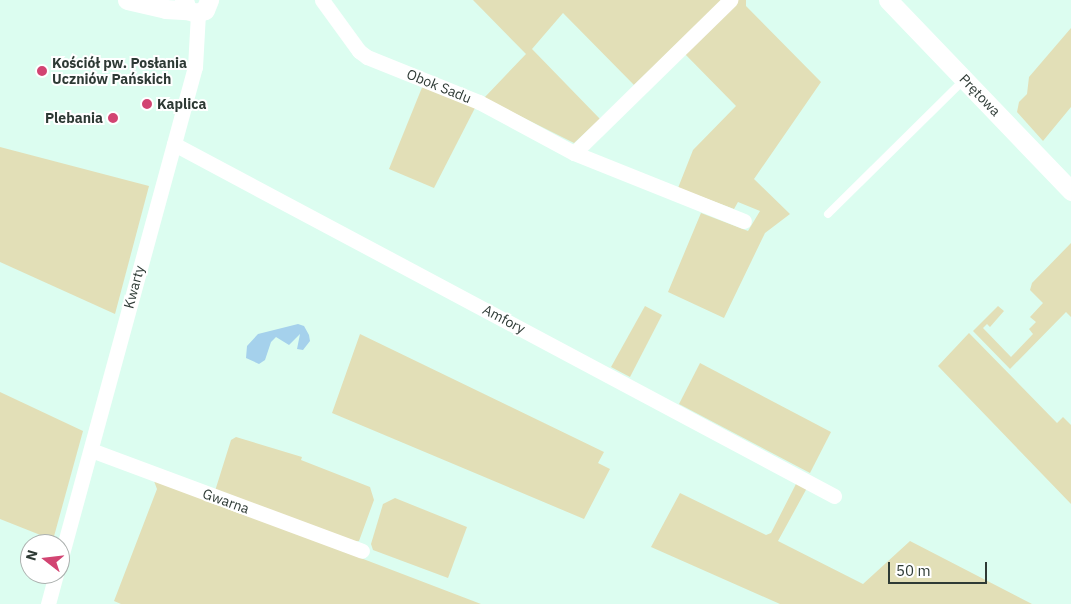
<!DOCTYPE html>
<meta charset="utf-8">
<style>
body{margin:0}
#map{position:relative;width:1071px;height:604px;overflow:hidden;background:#dcfdf0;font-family:"IBM Plex Sans",sans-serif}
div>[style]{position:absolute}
.green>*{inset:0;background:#e2dfb7}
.water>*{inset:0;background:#a5d1ec}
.service>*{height:8px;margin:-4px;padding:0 4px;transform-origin:4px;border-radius:4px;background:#fff}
.minor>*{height:15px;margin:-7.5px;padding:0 7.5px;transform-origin:7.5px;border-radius:7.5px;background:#fff}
.tertiary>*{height:19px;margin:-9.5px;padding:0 9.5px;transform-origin:9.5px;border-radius:9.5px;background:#fff}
.dots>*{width:14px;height:14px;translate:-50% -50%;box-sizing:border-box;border:2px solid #fff;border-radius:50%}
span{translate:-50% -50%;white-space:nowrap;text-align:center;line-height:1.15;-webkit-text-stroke:4px #fff;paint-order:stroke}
.poi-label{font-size:14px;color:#2e3a35;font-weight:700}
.left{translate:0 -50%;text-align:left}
.right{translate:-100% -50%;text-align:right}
.street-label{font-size:14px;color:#2e3a35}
.north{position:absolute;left:20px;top:534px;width:50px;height:50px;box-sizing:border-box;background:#fff;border:1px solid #abb0ae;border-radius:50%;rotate:286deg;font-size:14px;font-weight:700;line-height:20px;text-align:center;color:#2e3a35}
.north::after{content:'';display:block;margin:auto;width:18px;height:22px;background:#d24472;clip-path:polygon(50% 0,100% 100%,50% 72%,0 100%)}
.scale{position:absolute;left:888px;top:562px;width:99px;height:22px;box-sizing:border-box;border:2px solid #2e3a35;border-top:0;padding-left:6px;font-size:15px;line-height:18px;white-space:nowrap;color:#2e3a35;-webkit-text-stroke:4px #fff;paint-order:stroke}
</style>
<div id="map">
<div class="green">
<i style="clip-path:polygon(473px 0,722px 0,634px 85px,563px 13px,532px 49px,600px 119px,574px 143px,484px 98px,526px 54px)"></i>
<i style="clip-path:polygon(736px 0,746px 0,746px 6px,821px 82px,754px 179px,790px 214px,765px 233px,724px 318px,668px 292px,701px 213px,748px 231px,760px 211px,738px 202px,734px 209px,678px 188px,693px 150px,736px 106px,683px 52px)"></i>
<i style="clip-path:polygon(1071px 28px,1071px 107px,1043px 141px,1017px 112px,1019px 102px,1027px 94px,1029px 77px)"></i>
<i style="clip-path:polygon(423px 85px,476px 106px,434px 188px,389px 169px)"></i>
<i style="clip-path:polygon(0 147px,149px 186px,115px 314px,0 262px)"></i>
<i style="clip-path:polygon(1071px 243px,1071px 317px,1066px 312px,1010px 369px,973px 331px,998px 306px,1004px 311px,990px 327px,987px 324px,983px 328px,1011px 357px,1033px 334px,1029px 329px,1036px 322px,1030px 317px,1043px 303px,1030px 290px,1032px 283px)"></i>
<i style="clip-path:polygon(645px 306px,662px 315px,630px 377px,611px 367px)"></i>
<i style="clip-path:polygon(969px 333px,1057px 423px,1063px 417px,1071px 425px,1071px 504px,938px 366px)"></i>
<i style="clip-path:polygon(360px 334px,604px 452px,598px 463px,610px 469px,584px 519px,332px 413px)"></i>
<i style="clip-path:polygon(700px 363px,831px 432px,810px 473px,679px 404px)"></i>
<i style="clip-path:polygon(0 392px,83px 431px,53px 540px,0 519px)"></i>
<i style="clip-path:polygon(236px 437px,302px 457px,301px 460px,370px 487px,374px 500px,359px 541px,350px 542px,215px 491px,231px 440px)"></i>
<i style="clip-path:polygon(154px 481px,219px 504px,481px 604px,121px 604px,114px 601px,157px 489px)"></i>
<i style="clip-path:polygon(797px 482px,807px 488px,778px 541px,863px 584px,910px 541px,1032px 604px,780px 604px,651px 547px,680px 493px,766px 535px,771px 533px)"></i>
<i style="clip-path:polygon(395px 498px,467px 527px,448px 578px,373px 550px,371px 544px,383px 504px)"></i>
</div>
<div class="water">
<i style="clip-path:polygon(298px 324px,304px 326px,309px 335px,310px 341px,303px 350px,297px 349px,300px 334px,289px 345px,276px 337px,271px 342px,265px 360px,259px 364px,246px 358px,247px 346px,258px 334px)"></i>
</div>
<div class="service">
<i style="left:828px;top:214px;width:192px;rotate:-44.6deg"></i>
</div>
<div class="minor">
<i style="left:322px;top:0;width:63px;rotate:54deg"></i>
<i style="left:359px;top:51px;width:10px;rotate:37deg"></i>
<i style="left:367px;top:57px;width:121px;rotate:21.9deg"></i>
<i style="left:479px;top:102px;width:108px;rotate:28.2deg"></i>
<i style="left:574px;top:153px;width:183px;rotate:21.8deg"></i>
<i style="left:174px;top:144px;width:748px;rotate:28.07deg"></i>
<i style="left:574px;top:153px;width:219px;rotate:-44.4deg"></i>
<i style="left:91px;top:450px;width:289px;rotate:20.4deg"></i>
<i style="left:60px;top:561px;width:512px;rotate:-74.72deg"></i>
<i style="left:195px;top:67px;width:54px;rotate:-86.8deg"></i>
<i style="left:48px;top:604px;width:31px;rotate:-75deg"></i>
</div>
<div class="tertiary">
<i style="left:127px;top:0;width:39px;rotate:13deg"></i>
<i style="left:165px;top:9px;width:22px;rotate:3deg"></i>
<i style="left:184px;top:0;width:10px;rotate:73deg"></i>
<i style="left:187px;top:10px;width:9px;rotate:18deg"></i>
<i style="left:196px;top:13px;width:9px;rotate:-18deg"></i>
<i style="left:205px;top:10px;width:11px;rotate:-68deg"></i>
<i style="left:888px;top:0;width:265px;rotate:46.2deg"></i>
</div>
<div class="dots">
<i style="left:42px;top:71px;background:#d24472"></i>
<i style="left:147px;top:104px;background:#d24472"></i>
<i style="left:113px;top:118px;background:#d24472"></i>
</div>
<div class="poi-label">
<span class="left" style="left:52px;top:71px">Kościół pw. Posłania<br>Uczniów Pańskich</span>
<span class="left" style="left:157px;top:104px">Kaplica</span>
<span class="right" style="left:103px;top:118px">Plebania</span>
</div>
<div class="street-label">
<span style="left:439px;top:86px;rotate:22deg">Obok Sadu</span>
<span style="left:980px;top:95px;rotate:46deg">Prętowa</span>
<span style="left:134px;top:287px;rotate:-75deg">Kwarty</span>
<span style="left:504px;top:319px;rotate:28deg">Amfory</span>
<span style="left:226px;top:501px;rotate:20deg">Gwarna</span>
</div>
<div class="north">N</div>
<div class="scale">50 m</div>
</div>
